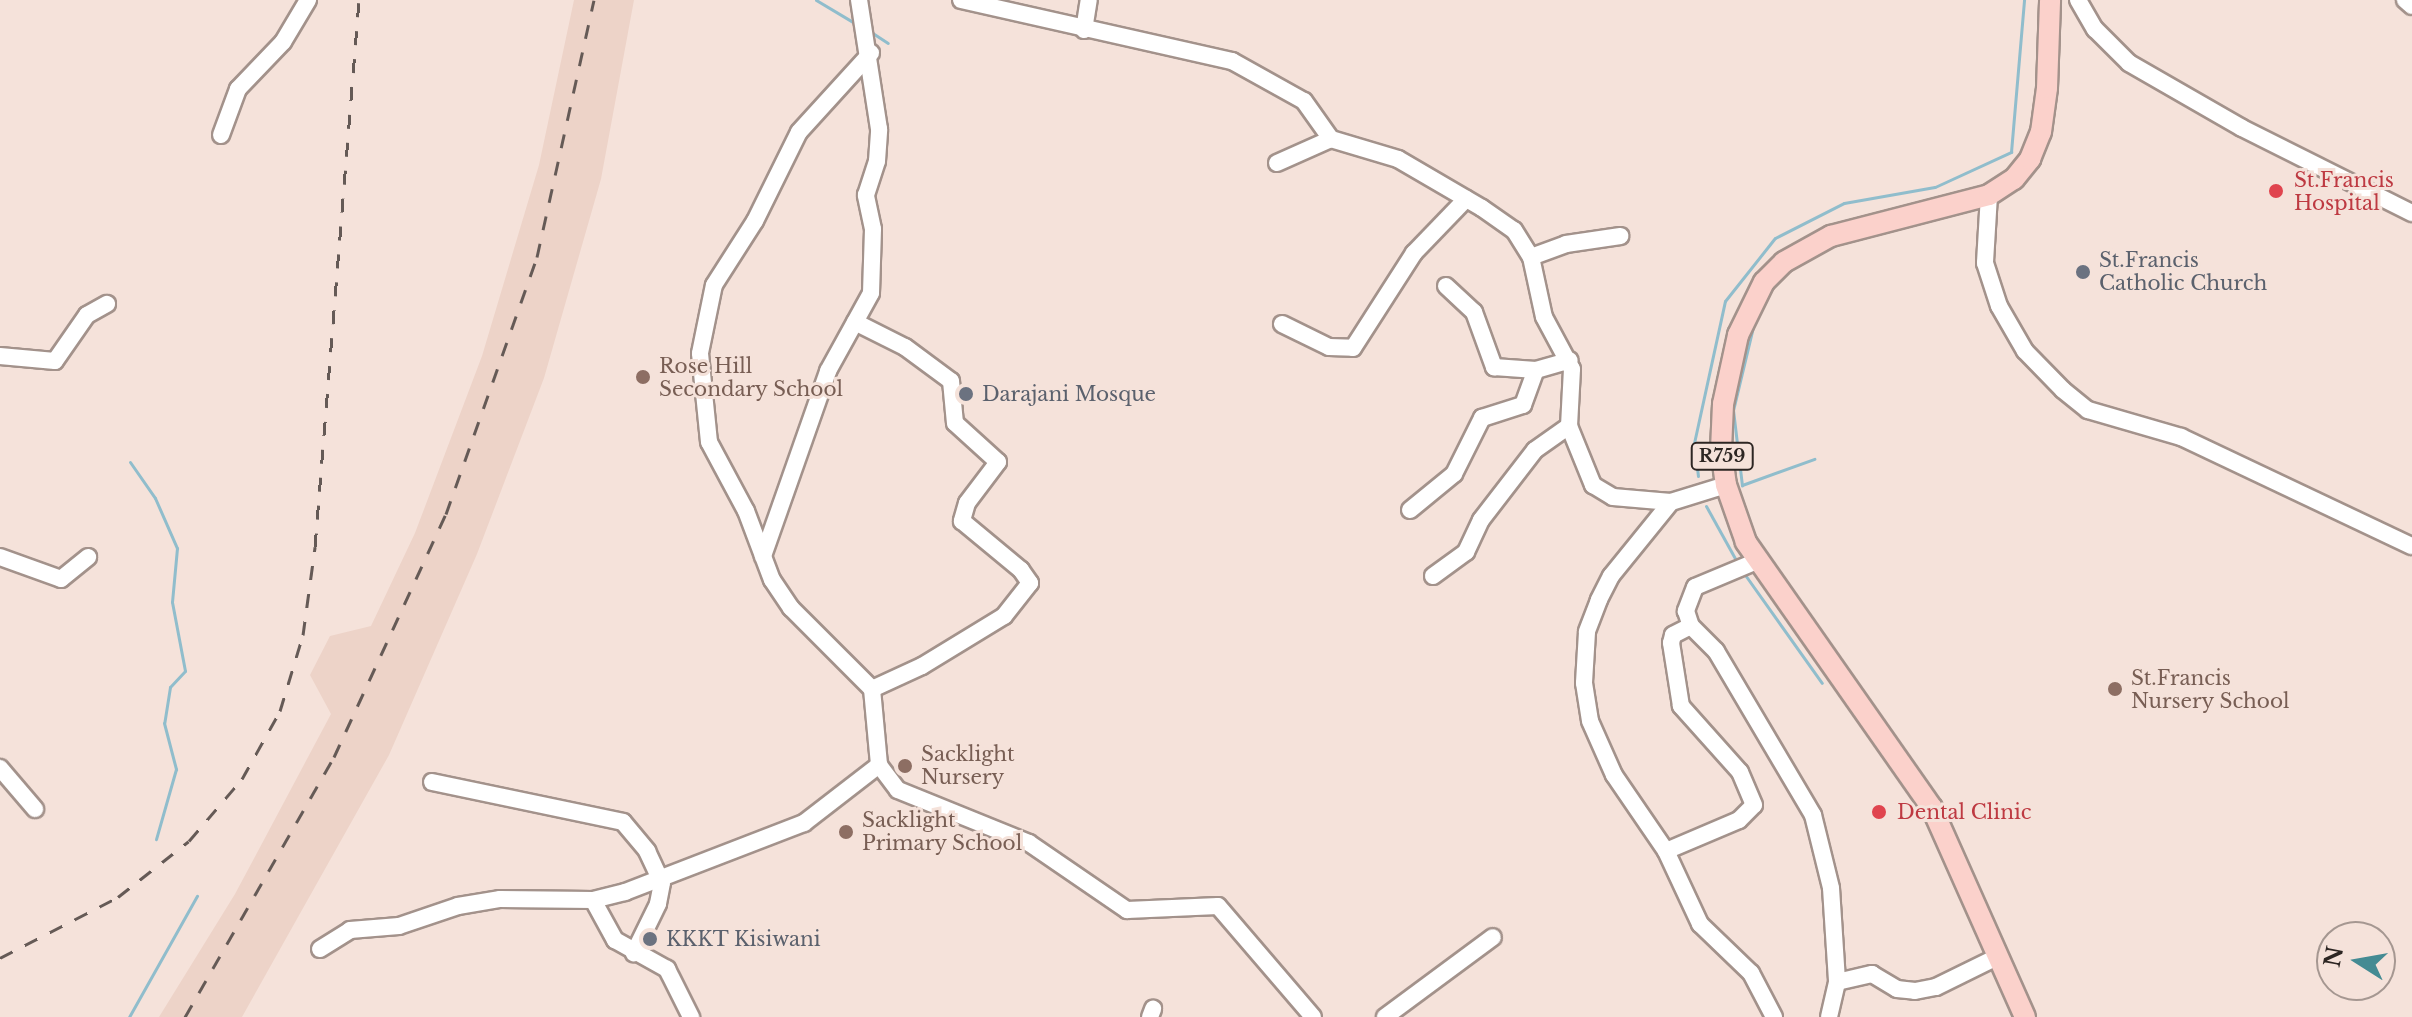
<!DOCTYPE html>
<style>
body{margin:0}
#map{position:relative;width:2412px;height:1017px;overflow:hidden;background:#f5e2da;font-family:"Libre Baskerville",serif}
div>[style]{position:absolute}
.built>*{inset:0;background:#edd3c8}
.stream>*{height:3px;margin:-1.5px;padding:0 1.5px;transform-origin:1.5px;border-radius:1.5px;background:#90bdcc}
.roads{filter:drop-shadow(2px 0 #a3928b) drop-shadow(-2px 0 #a3928b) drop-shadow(0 2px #a3928b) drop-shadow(0 -2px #a3928b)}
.minor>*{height:16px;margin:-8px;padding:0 8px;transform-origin:8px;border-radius:8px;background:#fff}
.major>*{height:20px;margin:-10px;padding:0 10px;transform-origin:10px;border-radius:10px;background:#fbd1cb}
.rail>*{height:3px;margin-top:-1.5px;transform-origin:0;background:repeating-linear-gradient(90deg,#655a56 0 14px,transparent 0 28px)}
.dots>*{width:22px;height:22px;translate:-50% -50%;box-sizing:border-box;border:4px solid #f5e2da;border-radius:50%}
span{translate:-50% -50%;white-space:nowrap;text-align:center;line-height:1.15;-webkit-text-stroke:6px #f5e2da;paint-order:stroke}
.shield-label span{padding:2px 6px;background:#f5e2da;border:2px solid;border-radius:6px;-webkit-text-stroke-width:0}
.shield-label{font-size:18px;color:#2d2623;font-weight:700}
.health-label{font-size:20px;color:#be3a42}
.left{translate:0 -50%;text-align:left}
.worship-label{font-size:20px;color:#5b616d}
.education-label{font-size:20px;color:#785e54}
.north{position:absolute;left:2316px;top:921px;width:80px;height:80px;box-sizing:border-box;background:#f5e2da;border:2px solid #a59791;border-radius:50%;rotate:281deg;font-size:22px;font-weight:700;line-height:32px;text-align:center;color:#2d2623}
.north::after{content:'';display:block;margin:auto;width:28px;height:36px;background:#448b93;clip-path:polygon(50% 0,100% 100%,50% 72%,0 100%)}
</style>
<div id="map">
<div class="built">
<i style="clip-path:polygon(574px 0,634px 0,601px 179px,544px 378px,477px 554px,389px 755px,242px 1017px,159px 1017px,235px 894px,331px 714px,310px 675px,330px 636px,371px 626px,415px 533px,482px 356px,539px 165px)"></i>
</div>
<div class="stream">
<i style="left:816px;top:0;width:49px;rotate:30.8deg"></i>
<i style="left:871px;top:32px;width:20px;rotate:33deg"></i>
<i style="left:1753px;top:327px;width:85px;rotate:103.5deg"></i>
<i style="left:1733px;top:410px;width:76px;rotate:83.2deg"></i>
<i style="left:1742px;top:485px;width:77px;rotate:-19.9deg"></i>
<i style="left:130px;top:462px;width:44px;rotate:55.2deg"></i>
<i style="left:155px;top:498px;width:55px;rotate:66.3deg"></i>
<i style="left:177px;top:548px;width:54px;rotate:95.3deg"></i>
<i style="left:172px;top:602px;width:70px;rotate:79.3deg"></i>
<i style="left:185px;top:671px;width:22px;rotate:133deg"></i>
<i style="left:170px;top:687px;width:36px;rotate:99deg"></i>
<i style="left:164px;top:723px;width:48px;rotate:75.4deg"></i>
<i style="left:176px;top:769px;width:73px;rotate:105.9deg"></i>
<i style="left:1698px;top:476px;width:33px;rotate:-97deg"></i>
<i style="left:1694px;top:443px;width:145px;rotate:-77.7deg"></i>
<i style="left:1725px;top:301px;width:80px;rotate:-51.6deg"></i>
<i style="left:1775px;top:238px;width:77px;rotate:-26.9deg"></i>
<i style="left:1844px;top:203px;width:92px;rotate:-10deg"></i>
<i style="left:1935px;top:187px;width:84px;rotate:-24.7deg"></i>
<i style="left:2011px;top:152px;width:153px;rotate:-85.1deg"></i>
<i style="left:1706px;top:506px;width:64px;rotate:61deg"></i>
<i style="left:1743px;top:572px;width:136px;rotate:54.6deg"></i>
<i style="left:129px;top:1017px;width:139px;rotate:-60.7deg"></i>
</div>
<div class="roads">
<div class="minor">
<i style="left:961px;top:0;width:278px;rotate:12.7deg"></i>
<i style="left:1232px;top:61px;width:82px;rotate:29.1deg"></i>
<i style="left:1304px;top:101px;width:47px;rotate:54.6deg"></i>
<i style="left:1331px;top:139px;width:70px;rotate:16.6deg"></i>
<i style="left:1398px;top:159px;width:97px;rotate:30.3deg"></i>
<i style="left:1482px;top:208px;width:39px;rotate:35deg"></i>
<i style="left:1514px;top:230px;width:32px;rotate:58deg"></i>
<i style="left:1531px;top:257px;width:61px;rotate:77.8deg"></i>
<i style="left:1544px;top:317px;width:59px;rotate:61.7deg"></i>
<i style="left:1572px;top:369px;width:57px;rotate:93deg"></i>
<i style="left:1569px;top:426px;width:64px;rotate:67.9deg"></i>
<i style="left:1593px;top:485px;width:23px;rotate:31deg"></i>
<i style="left:1613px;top:497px;width:58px;rotate:4.9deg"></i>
<i style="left:1671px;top:502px;width:58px;rotate:-17.2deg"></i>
<i style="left:2078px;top:0;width:34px;rotate:60deg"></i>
<i style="left:2095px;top:29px;width:48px;rotate:45deg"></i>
<i style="left:2129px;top:63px;width:130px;rotate:29.9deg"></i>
<i style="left:2242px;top:128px;width:190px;rotate:26.6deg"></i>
<i style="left:2405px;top:0;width:9px;rotate:41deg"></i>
<i style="left:1084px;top:30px;width:30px;rotate:-81deg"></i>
<i style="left:221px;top:135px;width:49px;rotate:-69.7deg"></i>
<i style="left:238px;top:89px;width:65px;rotate:-46.2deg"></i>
<i style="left:283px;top:42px;width:49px;rotate:-59.2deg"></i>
<i style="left:1277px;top:163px;width:59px;rotate:-24deg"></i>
<i style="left:1989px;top:195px;width:68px;rotate:93.4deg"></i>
<i style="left:1985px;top:263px;width:45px;rotate:72deg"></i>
<i style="left:1999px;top:306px;width:52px;rotate:60deg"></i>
<i style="left:2025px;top:351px;width:54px;rotate:45.7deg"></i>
<i style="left:2063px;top:390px;width:32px;rotate:39deg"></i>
<i style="left:2088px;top:410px;width:97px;rotate:16.2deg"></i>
<i style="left:2181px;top:437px;width:255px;rotate:25.3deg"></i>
<i style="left:1531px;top:257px;width:37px;rotate:-20deg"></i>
<i style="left:1566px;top:244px;width:55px;rotate:-8.4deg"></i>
<i style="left:1446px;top:286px;width:38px;rotate:43deg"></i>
<i style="left:1474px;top:312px;width:59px;rotate:70deg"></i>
<i style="left:1494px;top:367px;width:42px;rotate:4.1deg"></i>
<i style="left:1536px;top:370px;width:35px;rotate:-16deg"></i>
<i style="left:855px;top:322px;width:56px;rotate:26.6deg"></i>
<i style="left:905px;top:347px;width:57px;rotate:36.5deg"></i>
<i style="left:951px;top:381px;width:42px;rotate:84.6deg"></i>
<i style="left:955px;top:423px;width:58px;rotate:42.2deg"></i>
<i style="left:998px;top:462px;width:51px;rotate:127.1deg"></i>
<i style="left:967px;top:503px;width:19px;rotate:106deg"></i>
<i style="left:962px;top:521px;width:77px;rotate:39.7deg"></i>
<i style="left:1021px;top:570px;width:16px;rotate:55deg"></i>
<i style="left:1030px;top:583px;width:42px;rotate:128.2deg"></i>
<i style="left:1004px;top:616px;width:96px;rotate:148.6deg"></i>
<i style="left:922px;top:666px;width:55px;rotate:155.3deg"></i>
<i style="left:872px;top:689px;width:115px;rotate:-135deg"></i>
<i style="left:791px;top:608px;width:34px;rotate:-124deg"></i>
<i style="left:772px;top:580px;width:74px;rotate:-110.6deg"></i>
<i style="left:746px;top:511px;width:78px;rotate:-118.2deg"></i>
<i style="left:709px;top:442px;width:89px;rotate:-95.8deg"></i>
<i style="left:700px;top:353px;width:69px;rotate:-78.4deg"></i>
<i style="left:714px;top:285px;width:76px;rotate:-57.4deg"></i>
<i style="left:755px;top:221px;width:99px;rotate:-63.7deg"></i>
<i style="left:799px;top:132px;width:107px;rotate:-47.7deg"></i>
<i style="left:1282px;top:324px;width:52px;rotate:26.1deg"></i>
<i style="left:1329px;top:347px;width:24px;rotate:2deg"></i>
<i style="left:1353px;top:348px;width:113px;rotate:-57.3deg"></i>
<i style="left:1414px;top:253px;width:75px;rotate:-46.1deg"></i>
<i style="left:0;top:356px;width:55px;rotate:5.2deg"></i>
<i style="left:55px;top:361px;width:56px;rotate:-55.2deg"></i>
<i style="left:87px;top:315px;width:23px;rotate:-29deg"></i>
<i style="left:1671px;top:502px;width:95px;rotate:129deg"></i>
<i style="left:1611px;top:576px;width:27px;rotate:117deg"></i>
<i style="left:1599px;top:600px;width:34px;rotate:111deg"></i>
<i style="left:1587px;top:632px;width:51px;rotate:93.4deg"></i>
<i style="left:1584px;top:683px;width:38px;rotate:81deg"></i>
<i style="left:1590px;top:721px;width:59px;rotate:66deg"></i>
<i style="left:1614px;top:775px;width:92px;rotate:55.6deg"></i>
<i style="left:1666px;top:851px;width:81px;rotate:65deg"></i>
<i style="left:1700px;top:924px;width:71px;rotate:43.9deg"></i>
<i style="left:1751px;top:973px;width:50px;rotate:62.4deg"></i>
<i style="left:1410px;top:510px;width:57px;rotate:-39.3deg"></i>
<i style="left:1454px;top:474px;width:63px;rotate:-63.4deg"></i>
<i style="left:1482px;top:418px;width:43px;rotate:-17.6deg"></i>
<i style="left:1523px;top:405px;width:37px;rotate:-70deg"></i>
<i style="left:763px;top:556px;width:196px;rotate:-70.6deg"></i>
<i style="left:828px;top:371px;width:89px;rotate:-61.1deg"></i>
<i style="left:871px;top:293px;width:64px;rotate:-88.2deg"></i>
<i style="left:873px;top:229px;width:35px;rotate:-102deg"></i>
<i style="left:866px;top:195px;width:36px;rotate:-72deg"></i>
<i style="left:877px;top:161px;width:32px;rotate:-86deg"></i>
<i style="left:879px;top:129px;width:131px;rotate:-98.8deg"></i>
<i style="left:0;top:557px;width:65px;rotate:19.8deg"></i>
<i style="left:61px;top:579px;width:35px;rotate:-39deg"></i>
<i style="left:1757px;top:561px;width:67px;rotate:157.2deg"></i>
<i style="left:1695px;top:587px;width:26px;rotate:111deg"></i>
<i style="left:1686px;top:611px;width:16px;rotate:72deg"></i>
<i style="left:1691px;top:626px;width:35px;rotate:45deg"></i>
<i style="left:1716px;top:651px;width:191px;rotate:59.4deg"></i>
<i style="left:1813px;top:815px;width:75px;rotate:76.1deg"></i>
<i style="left:1831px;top:888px;width:94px;rotate:86.3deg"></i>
<i style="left:1433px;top:576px;width:41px;rotate:-36deg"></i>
<i style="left:1466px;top:552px;width:35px;rotate:-65deg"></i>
<i style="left:1481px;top:520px;width:88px;rotate:-52.4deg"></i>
<i style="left:1535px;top:450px;width:42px;rotate:-35.2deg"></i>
<i style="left:872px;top:689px;width:76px;rotate:84.7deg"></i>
<i style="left:879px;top:765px;width:31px;rotate:53deg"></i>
<i style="left:898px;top:790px;width:141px;rotate:22deg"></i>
<i style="left:1029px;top:843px;width:119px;rotate:34.4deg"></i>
<i style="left:1127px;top:910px;width:91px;rotate:-2.5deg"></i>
<i style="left:1218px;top:906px;width:146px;rotate:49.4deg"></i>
<i style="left:0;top:768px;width:54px;rotate:49.5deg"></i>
<i style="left:432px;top:782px;width:195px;rotate:11.8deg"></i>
<i style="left:623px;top:822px;width:38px;rotate:50deg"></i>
<i style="left:647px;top:851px;width:35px;rotate:65deg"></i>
<i style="left:662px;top:883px;width:21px;rotate:101deg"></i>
<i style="left:658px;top:904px;width:55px;rotate:116.1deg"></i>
<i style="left:1666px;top:851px;width:79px;rotate:-23deg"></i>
<i style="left:1739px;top:820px;width:21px;rotate:-45deg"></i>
<i style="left:1754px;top:805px;width:36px;rotate:-113deg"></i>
<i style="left:1740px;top:772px;width:89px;rotate:-131.8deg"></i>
<i style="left:1681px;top:706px;width:64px;rotate:-99deg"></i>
<i style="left:1671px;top:643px;width:8px;rotate:-76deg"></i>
<i style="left:1673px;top:635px;width:20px;rotate:-27deg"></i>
<i style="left:593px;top:900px;width:46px;rotate:61.2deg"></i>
<i style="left:615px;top:940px;width:60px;rotate:29.1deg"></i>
<i style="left:667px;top:969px;width:54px;rotate:63.4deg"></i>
<i style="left:320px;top:949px;width:36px;rotate:-32deg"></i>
<i style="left:350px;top:930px;width:49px;rotate:-4.7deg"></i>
<i style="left:399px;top:926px;width:62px;rotate:-18.7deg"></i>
<i style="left:458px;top:906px;width:43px;rotate:-9.5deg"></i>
<i style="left:500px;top:899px;width:93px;rotate:0.6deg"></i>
<i style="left:593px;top:900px;width:33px;rotate:-14deg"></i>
<i style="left:625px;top:892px;width:192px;rotate:-21.1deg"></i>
<i style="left:804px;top:823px;width:95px;rotate:-37.7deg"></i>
<i style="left:1150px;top:1017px;width:9px;rotate:-69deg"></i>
<i style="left:1385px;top:1017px;width:134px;rotate:-36.5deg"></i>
<i style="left:1829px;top:1017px;width:36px;rotate:-77deg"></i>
<i style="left:1837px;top:982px;width:36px;rotate:-13deg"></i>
<i style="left:1872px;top:974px;width:29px;rotate:31deg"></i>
<i style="left:1897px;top:989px;width:18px;rotate:6deg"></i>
<i style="left:1915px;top:991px;width:21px;rotate:-11deg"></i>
<i style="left:1936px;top:987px;width:70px;rotate:-26.2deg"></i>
</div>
<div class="major">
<i style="left:2025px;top:1017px;width:229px;rotate:-114deg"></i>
<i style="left:1932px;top:808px;width:325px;rotate:-125deg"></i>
<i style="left:1746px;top:542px;width:60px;rotate:-109.3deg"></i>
<i style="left:1726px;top:485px;width:35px;rotate:-98deg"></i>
<i style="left:1721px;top:450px;width:46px;rotate:-87.5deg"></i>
<i style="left:1723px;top:404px;width:71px;rotate:-77.7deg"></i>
<i style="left:1738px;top:335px;width:59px;rotate:-63.9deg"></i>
<i style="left:1764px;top:282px;width:28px;rotate:-45deg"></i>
<i style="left:1784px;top:262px;width:54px;rotate:-29deg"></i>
<i style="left:1831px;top:236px;width:163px;rotate:-14.5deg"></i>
<i style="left:1989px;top:195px;width:30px;rotate:-33deg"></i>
<i style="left:2014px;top:179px;width:26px;rotate:-51deg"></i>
<i style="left:2030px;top:159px;width:29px;rotate:-68deg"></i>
<i style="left:2041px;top:132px;width:44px;rotate:-82.2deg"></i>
<i style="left:2047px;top:88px;width:88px;rotate:-88deg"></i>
</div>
</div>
<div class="rail">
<i style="left:0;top:958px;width:133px;rotate:-27.3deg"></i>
<i style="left:118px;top:897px;width:90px;rotate:-38.3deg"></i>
<i style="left:189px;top:841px;width:82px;rotate:-49.5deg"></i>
<i style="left:242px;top:779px;width:78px;rotate:-60.8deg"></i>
<i style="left:280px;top:711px;width:79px;rotate:-73.2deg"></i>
<i style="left:303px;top:635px;width:89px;rotate:-82.2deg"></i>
<i style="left:315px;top:547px;width:549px;rotate:-85.4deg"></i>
<i style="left:185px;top:1017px;width:300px;rotate:-60.2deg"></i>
<i style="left:334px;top:757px;width:268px;rotate:-65.3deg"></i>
<i style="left:446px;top:514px;width:273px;rotate:-70.5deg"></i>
<i style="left:537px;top:257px;width:263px;rotate:-77.5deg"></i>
</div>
<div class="dots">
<i style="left:2276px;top:191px;background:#e0444e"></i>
<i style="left:2083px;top:272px;background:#6b7280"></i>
<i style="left:643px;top:377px;background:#8d6e63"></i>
<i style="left:966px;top:394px;background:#6b7280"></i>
<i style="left:2115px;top:689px;background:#8d6e63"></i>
<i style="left:905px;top:766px;background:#8d6e63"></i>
<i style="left:1879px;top:812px;background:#e0444e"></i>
<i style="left:846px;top:832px;background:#8d6e63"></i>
<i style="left:650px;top:939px;background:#6b7280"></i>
</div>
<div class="shield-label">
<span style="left:1722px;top:456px">R759</span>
</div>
<div class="health-label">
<span class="left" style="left:2294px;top:192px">St.Francis<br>Hospital</span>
<span class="left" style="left:1897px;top:812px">Dental Clinic</span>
</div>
<div class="worship-label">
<span class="left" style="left:2099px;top:272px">St.Francis<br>Catholic Church</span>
<span class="left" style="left:982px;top:394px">Darajani Mosque</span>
<span class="left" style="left:666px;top:939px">KKKT Kisiwani</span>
</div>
<div class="education-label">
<span class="left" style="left:659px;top:378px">Rose Hill<br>Secondary School</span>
<span class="left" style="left:2131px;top:690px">St.Francis<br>Nursery School</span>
<span class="left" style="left:921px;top:766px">Sacklight<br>Nursery</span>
<span class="left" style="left:862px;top:832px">Sacklight<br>Primary School</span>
</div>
<div class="north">N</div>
</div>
